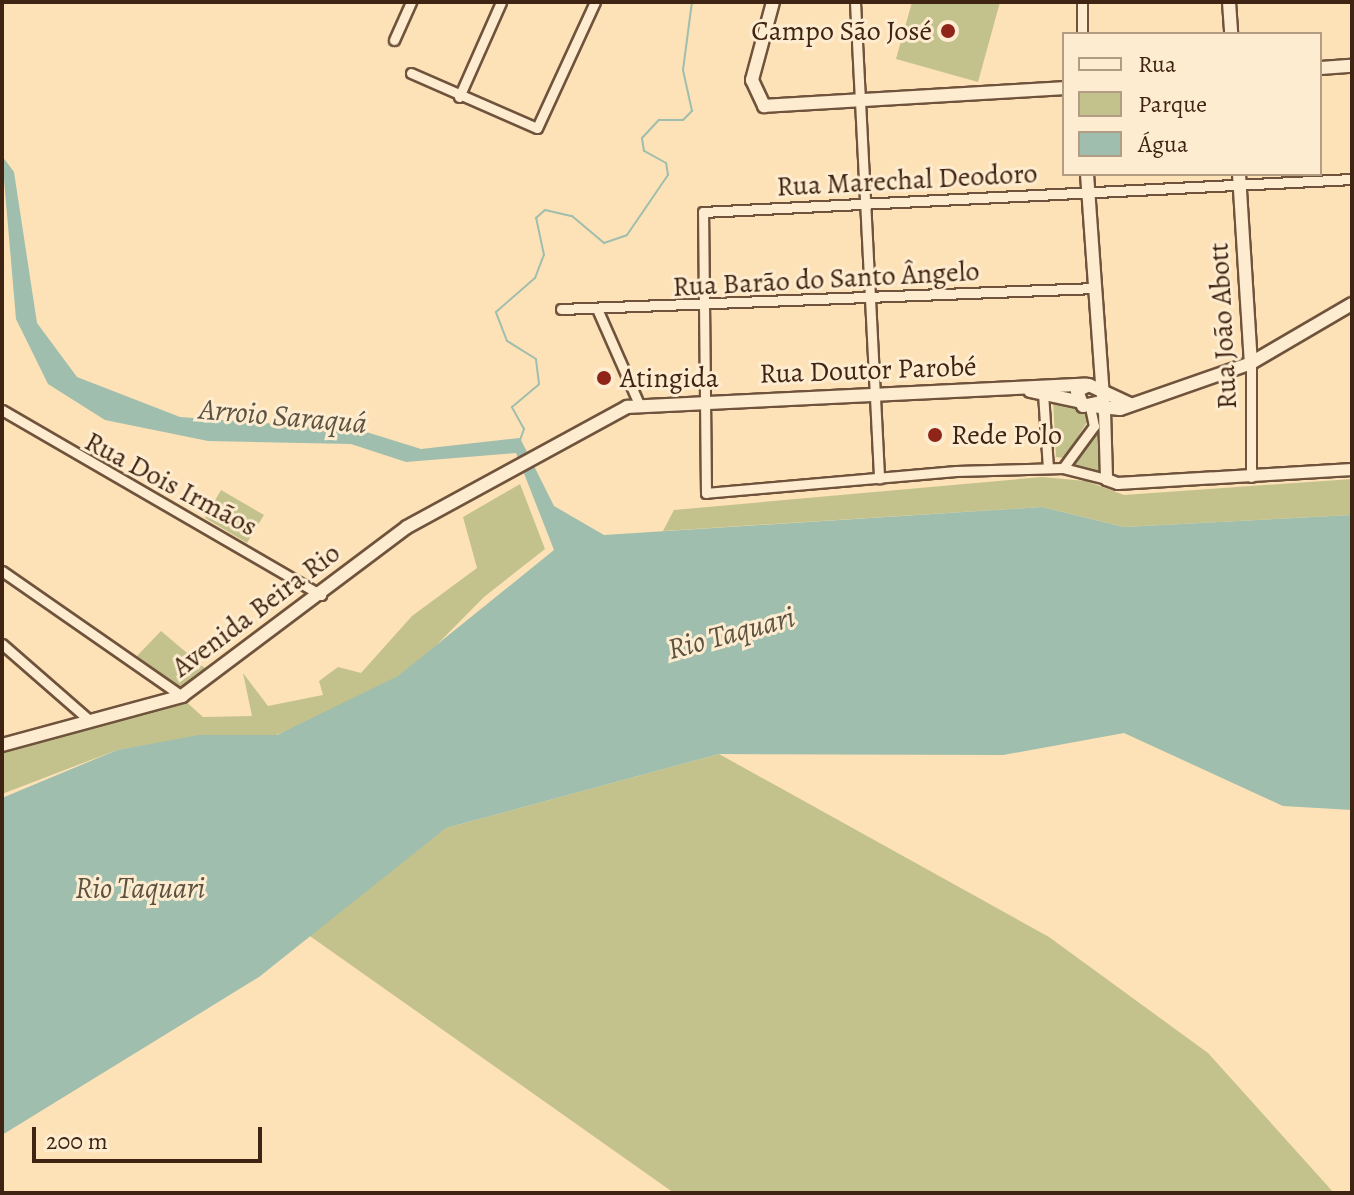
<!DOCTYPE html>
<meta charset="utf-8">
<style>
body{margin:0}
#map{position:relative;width:1354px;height:1195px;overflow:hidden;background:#fde1b7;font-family:Alegreya,serif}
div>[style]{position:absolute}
.green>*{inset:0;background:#c4c28c}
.water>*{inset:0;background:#9fbead}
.stream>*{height:2px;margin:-1px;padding:0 1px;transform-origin:1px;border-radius:1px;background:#9fbead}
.roads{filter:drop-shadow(2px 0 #6f533c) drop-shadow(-2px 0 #6f533c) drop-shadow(0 2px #6f533c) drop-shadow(0 -2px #6f533c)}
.minor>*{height:9px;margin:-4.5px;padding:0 4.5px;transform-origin:4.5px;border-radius:4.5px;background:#feecd0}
.tertiary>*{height:11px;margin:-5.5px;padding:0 5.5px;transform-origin:5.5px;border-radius:5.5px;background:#feecd0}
.secondary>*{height:12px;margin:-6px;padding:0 6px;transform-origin:6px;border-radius:6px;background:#feecd0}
.dots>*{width:22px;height:22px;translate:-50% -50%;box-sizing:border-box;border:4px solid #feecd0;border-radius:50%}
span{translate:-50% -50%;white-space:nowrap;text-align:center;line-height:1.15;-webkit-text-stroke:6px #feecd0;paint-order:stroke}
.poi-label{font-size:28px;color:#402413}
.right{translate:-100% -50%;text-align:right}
.left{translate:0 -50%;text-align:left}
.street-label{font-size:28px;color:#402413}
.water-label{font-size:30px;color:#5c5241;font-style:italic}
.frame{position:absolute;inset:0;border:4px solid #402413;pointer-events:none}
.legend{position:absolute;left:1062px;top:32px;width:260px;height:144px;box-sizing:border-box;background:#feecd0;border:2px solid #b29c84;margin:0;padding:10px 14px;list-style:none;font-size:24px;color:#402413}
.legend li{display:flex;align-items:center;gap:16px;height:40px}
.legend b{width:40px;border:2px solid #b29c84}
.scale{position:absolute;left:32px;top:1127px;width:230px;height:36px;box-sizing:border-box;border:4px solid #402413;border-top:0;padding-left:10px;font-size:24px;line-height:28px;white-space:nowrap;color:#402413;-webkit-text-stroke:6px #feecd0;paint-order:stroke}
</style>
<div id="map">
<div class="green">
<i style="clip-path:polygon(912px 2px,1000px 2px,978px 82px,896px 59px)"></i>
<i style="clip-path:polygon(1053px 399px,1093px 412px,1065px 458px,1056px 457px)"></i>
<i style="clip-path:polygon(1095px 432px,1101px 433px,1104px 474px,1070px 466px)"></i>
<i style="clip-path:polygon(1042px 477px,1086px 481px,1124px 495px,1352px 479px,1352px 515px,1124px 527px,1042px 507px,663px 531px,674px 510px)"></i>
<i style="clip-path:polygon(520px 484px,545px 549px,484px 597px,398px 684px,276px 735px,206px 735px,117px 750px,2px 794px,2px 751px,184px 700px,203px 717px,252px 716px,243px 673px,268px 706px,323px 695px,319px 681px,338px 667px,361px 673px,412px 616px,477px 568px,463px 517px)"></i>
<i style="clip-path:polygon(221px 490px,264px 515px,247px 543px,205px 518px)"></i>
<i style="clip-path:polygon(161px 631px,206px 669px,182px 694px,136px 657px)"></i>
<i style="clip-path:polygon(719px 754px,1049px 937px,1208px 1053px,1334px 1193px,674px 1193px,307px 934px,446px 828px)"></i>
</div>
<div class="water">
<i style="clip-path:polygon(2px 156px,14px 172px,37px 323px,77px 377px,180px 417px,360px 430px,421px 449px,520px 438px,554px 506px,604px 535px,1042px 507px,1124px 527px,1352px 515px,1352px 810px,1283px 806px,1124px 733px,1003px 755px,719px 754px,446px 828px,259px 977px,2px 1135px,2px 798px,117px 750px,199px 735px,277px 735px,398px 676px,554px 550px,516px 453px,406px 462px,351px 444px,208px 441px,105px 420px,48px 384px,16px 319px)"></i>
</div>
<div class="stream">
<i style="left:520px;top:440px;width:12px;rotate:-70deg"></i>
<i style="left:524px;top:429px;width:25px;rotate:-119deg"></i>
<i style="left:512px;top:407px;width:35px;rotate:-40deg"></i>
<i style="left:539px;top:384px;width:25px;rotate:-97deg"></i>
<i style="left:536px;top:359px;width:34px;rotate:-148deg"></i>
<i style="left:507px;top:341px;width:31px;rotate:-111deg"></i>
<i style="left:496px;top:312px;width:52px;rotate:-41.1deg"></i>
<i style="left:535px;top:278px;width:25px;rotate:-69deg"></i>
<i style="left:544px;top:255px;width:38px;rotate:-102deg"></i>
<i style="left:536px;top:218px;width:12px;rotate:-42deg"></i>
<i style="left:545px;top:210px;width:28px;rotate:13deg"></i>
<i style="left:572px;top:216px;width:42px;rotate:40.2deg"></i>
<i style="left:604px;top:243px;width:24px;rotate:-19deg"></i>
<i style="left:627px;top:235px;width:73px;rotate:-55.7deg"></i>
<i style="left:668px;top:175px;width:12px;rotate:-99deg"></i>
<i style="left:666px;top:163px;width:25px;rotate:-151deg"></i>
<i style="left:644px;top:151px;width:13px;rotate:-99deg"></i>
<i style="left:642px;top:138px;width:25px;rotate:-47deg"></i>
<i style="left:659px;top:120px;width:24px"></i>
<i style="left:683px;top:120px;width:13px;rotate:-45deg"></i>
<i style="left:692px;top:111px;width:42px;rotate:-102.4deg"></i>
<i style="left:683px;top:70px;width:69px;rotate:-82.5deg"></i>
</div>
<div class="roads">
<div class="minor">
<i style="left:855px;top:2px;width:477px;rotate:87.1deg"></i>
<i style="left:1082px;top:2px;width:32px;rotate:90deg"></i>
<i style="left:394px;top:40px;width:42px;rotate:-65.9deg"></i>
<i style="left:411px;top:73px;width:137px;rotate:23.6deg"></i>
<i style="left:537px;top:128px;width:139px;rotate:-65.3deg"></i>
<i style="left:459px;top:97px;width:104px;rotate:-66.1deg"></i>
<i style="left:561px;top:309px;width:534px;rotate:-2.25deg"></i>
<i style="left:598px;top:311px;width:102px;rotate:66.2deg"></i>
<i style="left:1251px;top:363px;width:114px;rotate:90deg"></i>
<i style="left:1043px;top:393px;width:75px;rotate:86.2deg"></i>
<i style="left:2px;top:410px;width:369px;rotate:30.1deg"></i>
<i style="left:1063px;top:468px;width:52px;rotate:-53.6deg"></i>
<i style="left:1094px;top:426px;width:19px;rotate:-102deg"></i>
<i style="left:1106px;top:479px;width:44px;rotate:-165.7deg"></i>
<i style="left:1063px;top:468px;width:107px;rotate:178.4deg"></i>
<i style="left:956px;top:471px;width:251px;rotate:175deg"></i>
<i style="left:706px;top:493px;width:281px;rotate:-90.6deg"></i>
<i style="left:703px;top:212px;width:650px;rotate:-2.91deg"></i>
<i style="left:2px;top:571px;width:219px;rotate:34.8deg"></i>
<i style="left:2px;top:644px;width:116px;rotate:41.1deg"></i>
</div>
<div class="tertiary">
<i style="left:1104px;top:410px;width:69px;rotate:88.3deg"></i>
<i style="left:1106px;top:479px;width:12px;rotate:20deg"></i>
<i style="left:1117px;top:483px;width:235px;rotate:-3.4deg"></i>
</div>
<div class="secondary">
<i style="left:773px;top:2px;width:81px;rotate:105.1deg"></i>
<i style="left:752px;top:80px;width:29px;rotate:65deg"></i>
<i style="left:764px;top:106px;width:301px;rotate:-3.4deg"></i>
<i style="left:1229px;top:2px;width:32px;rotate:86deg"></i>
<i style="left:1320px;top:68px;width:32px;rotate:-4deg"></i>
<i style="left:1087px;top:174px;width:237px;rotate:85.9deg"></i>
<i style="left:1239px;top:174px;width:189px;rotate:86.4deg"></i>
<i style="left:1030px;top:391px;width:49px;rotate:11.8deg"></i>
<i style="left:1096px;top:403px;width:13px;rotate:167deg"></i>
<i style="left:1083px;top:406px;width:16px;rotate:-112deg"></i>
<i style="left:1077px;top:391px;width:13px;rotate:-27deg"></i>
<i style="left:1089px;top:385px;width:45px;rotate:24.9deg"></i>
<i style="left:1092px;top:406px;width:28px;rotate:6deg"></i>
<i style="left:1120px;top:409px;width:139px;rotate:-19.3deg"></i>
<i style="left:1251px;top:363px;width:117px;rotate:-30.3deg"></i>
<i style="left:2px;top:745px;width:187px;rotate:-15.2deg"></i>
<i style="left:182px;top:696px;width:281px;rotate:-36.9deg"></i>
<i style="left:407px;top:527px;width:251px;rotate:-28.6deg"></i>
<i style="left:627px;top:407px;width:459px;rotate:-2.8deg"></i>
</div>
</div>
<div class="dots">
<i style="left:948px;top:31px;background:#8f2418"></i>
<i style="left:604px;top:378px;background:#8f2418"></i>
<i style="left:935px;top:435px;background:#8f2418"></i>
</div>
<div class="poi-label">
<span class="right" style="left:932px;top:31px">Campo São José</span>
<span class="left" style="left:620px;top:378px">Atingida</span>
<span class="left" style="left:951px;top:435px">Rede Polo</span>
</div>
<div class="street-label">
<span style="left:907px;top:180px;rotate:-3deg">Rua Marechal Deodoro</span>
<span style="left:826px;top:279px;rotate:-3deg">Rua Barão do Santo Ângelo</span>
<span style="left:1223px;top:326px;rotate:-93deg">Rua João Abott</span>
<span style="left:868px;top:370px;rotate:-2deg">Rua Doutor Parobé</span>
<span style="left:171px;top:484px;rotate:28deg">Rua Dois Irmãos</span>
<span style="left:256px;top:610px;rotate:-37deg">Avenida Beira Rio</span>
</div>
<div class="water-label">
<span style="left:283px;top:416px;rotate:5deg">Arroio Saraquá</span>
<span style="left:731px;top:633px;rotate:-15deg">Rio Taquari</span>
<span style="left:140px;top:888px">Rio Taquari</span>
</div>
<div class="frame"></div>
<ul class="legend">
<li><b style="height:10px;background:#feecd0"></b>Rua</li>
<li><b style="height:22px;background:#c4c28c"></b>Parque</li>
<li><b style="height:22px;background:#9fbead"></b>Água</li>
</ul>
<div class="scale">200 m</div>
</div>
